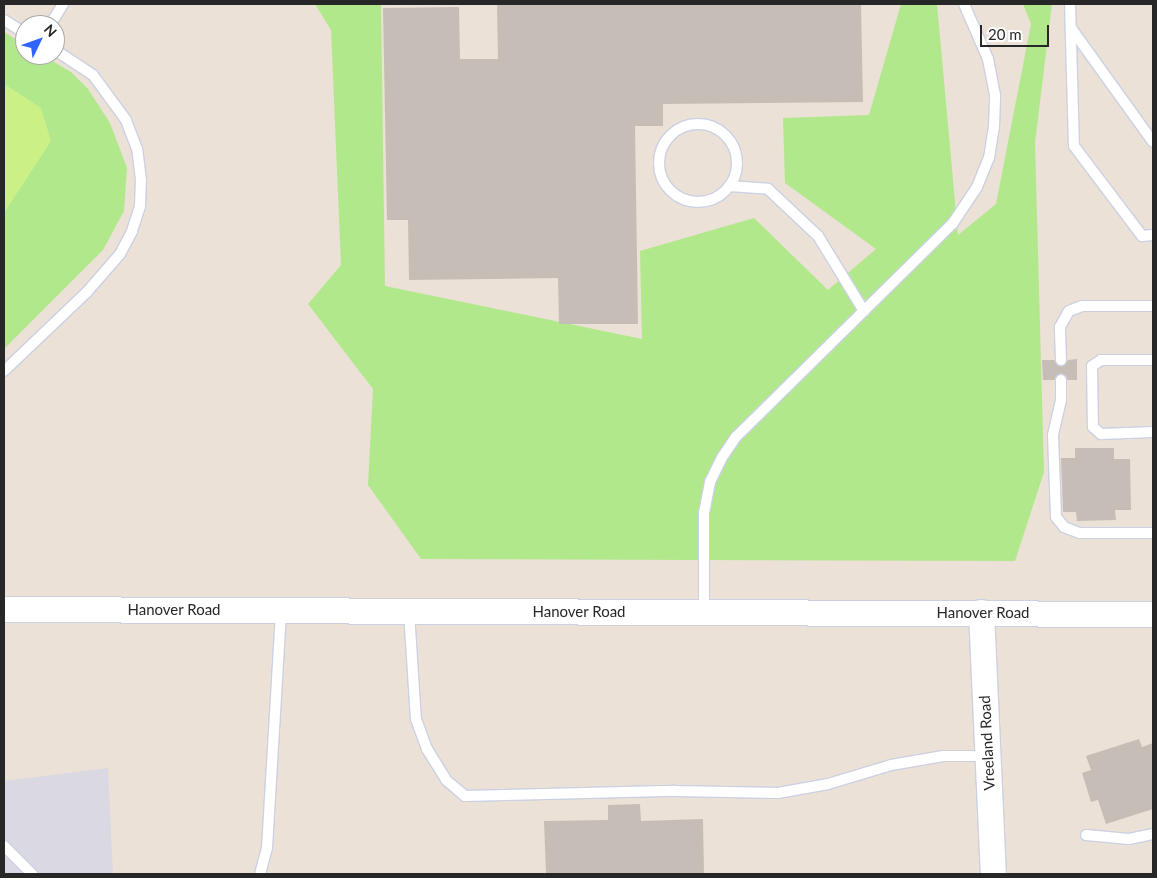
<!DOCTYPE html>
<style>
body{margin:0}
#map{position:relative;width:1157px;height:878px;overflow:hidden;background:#ebe1d6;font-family:Lato,sans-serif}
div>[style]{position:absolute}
.industrial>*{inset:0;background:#dad8e2}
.green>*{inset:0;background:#b2e88c}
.pitch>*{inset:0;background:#cbf186}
.building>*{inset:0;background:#c6beb6}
.roads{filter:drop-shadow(1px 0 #cbd1e2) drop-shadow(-1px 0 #cbd1e2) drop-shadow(0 1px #cbd1e2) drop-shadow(0 -1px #cbd1e2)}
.service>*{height:10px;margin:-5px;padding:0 5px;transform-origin:5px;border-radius:5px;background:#fff}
.service>.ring{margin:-5px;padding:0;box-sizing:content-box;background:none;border:10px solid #fff;border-radius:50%}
.tertiary>*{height:25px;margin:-12.5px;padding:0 12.5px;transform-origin:12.5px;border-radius:12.5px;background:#fff}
span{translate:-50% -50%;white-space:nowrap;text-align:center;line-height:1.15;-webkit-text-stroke:4.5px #fff;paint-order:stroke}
.street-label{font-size:15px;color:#272727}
.frame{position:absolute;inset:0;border:5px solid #272727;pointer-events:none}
.north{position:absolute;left:15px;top:15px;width:50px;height:50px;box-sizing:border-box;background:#fff;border:1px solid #a9a9a9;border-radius:50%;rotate:48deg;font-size:14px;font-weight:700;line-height:20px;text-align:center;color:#272727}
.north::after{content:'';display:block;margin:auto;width:18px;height:22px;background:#2f64ff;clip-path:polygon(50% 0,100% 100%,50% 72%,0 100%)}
.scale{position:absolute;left:980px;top:25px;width:69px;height:22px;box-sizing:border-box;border:2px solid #272727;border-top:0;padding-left:6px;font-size:15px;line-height:18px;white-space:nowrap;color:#272727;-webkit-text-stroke:4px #fff;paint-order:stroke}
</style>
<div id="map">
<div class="industrial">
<i style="clip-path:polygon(108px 768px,113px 874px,4px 874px,4px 781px)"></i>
</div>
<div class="green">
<i style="clip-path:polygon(315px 4px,381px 4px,385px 286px,642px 339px,640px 251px,754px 218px,828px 290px,876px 249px,785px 183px,783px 118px,869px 115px,901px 4px,937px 4px,958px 235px,996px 204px,1031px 24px,1023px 4px,1052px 4px,1035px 143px,1044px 472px,1015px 561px,421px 559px,368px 485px,373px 389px,308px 304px,341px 265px,331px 30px)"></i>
<i style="clip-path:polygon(4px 32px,25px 45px,25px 55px,42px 55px,71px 72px,88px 89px,110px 123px,127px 168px,124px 211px,103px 250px,4px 349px)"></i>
</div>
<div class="pitch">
<i style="clip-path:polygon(4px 84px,41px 108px,51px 141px,4px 213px)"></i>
</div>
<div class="building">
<i style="clip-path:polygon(497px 4px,861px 4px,863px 102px,663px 104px,663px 126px,635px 126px,638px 324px,559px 324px,558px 278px,409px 280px,408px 220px,387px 220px,383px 8px,459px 7px,460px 59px,498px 59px)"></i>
<i style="clip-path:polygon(1077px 359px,1077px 380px,1068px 380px,1061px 373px,1054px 380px,1043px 380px,1042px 360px,1054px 360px,1061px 367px,1068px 360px)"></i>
<i style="clip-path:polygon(1075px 448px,1114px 448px,1114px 459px,1130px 459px,1131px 510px,1115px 510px,1116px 520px,1077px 521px,1076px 512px,1063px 512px,1061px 458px,1075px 458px)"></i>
<i style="clip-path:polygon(1139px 739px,1142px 747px,1153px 743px,1153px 809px,1106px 824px,1098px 800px,1091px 802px,1082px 773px,1091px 770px,1086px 756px)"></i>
<i style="clip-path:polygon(640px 804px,641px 821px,703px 819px,704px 874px,546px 874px,544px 821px,608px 820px,608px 805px)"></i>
</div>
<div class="roads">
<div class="service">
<i style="left:1070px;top:4px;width:142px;rotate:88.4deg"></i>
<i style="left:1074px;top:146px;width:113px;rotate:52.9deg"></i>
<i style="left:1142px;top:236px;width:11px;rotate:-5deg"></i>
<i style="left:4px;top:20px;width:25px;rotate:32deg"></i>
<i style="left:50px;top:25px;width:25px;rotate:-58deg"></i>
<i style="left:1071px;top:28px;width:140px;rotate:54.3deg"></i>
<i class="ring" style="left:659px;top:124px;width:68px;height:68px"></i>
<i style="left:729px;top:186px;width:39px;rotate:4deg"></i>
<i style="left:768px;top:189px;width:69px;rotate:43.2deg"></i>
<i style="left:818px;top:236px;width:88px;rotate:58.5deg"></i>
<i style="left:1061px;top:360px;width:33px;rotate:-92deg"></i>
<i style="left:1060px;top:327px;width:18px;rotate:-61deg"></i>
<i style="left:1069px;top:311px;width:14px;rotate:-21deg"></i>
<i style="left:1082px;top:306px;width:71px"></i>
<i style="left:1153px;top:360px;width:52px;rotate:180deg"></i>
<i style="left:1101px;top:360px;width:11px;rotate:146deg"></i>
<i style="left:1092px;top:366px;width:61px;rotate:89.1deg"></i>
<i style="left:1093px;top:427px;width:11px;rotate:41deg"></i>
<i style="left:1101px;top:434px;width:52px;rotate:-2.2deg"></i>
<i style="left:4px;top:371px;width:115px;rotate:-43.6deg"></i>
<i style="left:87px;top:292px;width:50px;rotate:-49deg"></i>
<i style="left:120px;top:254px;width:26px;rotate:-62deg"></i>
<i style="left:132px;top:231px;width:26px;rotate:-72deg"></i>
<i style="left:140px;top:206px;width:26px;rotate:-88deg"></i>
<i style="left:141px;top:180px;width:31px;rotate:-97deg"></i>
<i style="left:137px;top:149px;width:31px;rotate:-111deg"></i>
<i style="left:126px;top:120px;width:56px;rotate:-126.3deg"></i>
<i style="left:93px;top:75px;width:45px;rotate:-146.7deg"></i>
<i style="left:1061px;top:380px;width:20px;rotate:90deg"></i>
<i style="left:1061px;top:400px;width:36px;rotate:103deg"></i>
<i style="left:1053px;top:435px;width:82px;rotate:87.9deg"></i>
<i style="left:1056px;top:517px;width:13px;rotate:51deg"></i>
<i style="left:1064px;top:527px;width:17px;rotate:21deg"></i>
<i style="left:1080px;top:533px;width:73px"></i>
<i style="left:409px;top:612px;width:107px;rotate:86.3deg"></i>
<i style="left:416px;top:719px;width:32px;rotate:70deg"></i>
<i style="left:427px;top:749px;width:36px;rotate:58deg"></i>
<i style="left:446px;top:780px;width:25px;rotate:40deg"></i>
<i style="left:465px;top:796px;width:210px;rotate:-1.4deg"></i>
<i style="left:675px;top:791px;width:103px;rotate:1.1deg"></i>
<i style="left:778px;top:793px;width:51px;rotate:-10.2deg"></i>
<i style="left:828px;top:784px;width:66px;rotate:-16.8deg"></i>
<i style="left:891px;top:765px;width:53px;rotate:-9.8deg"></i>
<i style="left:943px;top:756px;width:44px"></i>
<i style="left:704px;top:612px;width:99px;rotate:-90deg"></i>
<i style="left:704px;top:513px;width:32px;rotate:-79deg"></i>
<i style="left:710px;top:482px;width:25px;rotate:-64deg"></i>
<i style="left:721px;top:459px;width:27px;rotate:-56deg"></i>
<i style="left:736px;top:437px;width:305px;rotate:-44.6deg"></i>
<i style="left:953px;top:223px;width:43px;rotate:-56.3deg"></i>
<i style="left:977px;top:187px;width:31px;rotate:-68deg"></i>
<i style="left:989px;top:158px;width:31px;rotate:-81deg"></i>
<i style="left:994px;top:127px;width:32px;rotate:-88deg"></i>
<i style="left:995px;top:95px;width:37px;rotate:-101deg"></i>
<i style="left:988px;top:59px;width:60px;rotate:-113.6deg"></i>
<i style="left:1086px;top:835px;width:43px;rotate:5.3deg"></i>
<i style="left:1129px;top:839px;width:25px;rotate:-12deg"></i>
<i style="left:4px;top:846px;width:40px;rotate:45deg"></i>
<i style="left:260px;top:874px;width:27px;rotate:-75deg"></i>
<i style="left:267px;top:848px;width:238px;rotate:-86.6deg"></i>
</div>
<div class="tertiary">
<i style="left:4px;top:609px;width:1149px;rotate:0.25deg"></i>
<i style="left:981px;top:612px;width:262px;rotate:87.4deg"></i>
</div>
</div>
<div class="street-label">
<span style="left:174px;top:610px">Hanover Road</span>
<span style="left:579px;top:612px">Hanover Road</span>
<span style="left:983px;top:613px">Hanover Road</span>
<span style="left:987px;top:743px;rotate:-93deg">Vreeland Road</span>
</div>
<div class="frame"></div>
<div class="north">N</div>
<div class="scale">20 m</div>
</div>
